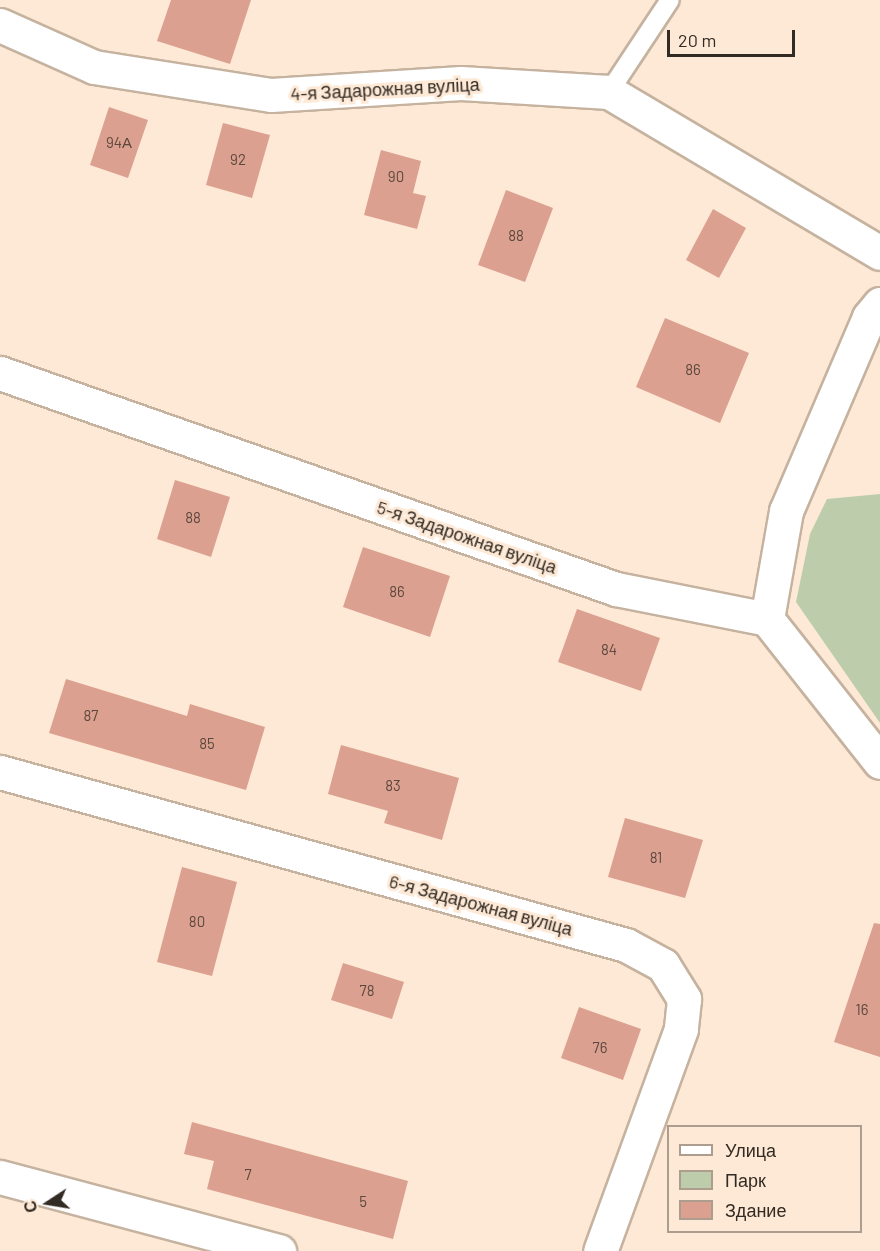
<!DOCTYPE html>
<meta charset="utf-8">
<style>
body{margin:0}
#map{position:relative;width:880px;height:1251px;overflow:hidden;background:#fee9d6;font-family:Barlow,sans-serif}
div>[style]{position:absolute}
.green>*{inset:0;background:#bdcdab}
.building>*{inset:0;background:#dba08f}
.roads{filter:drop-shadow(2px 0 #c5b29f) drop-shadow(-2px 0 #c5b29f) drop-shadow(0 2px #c5b29f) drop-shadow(0 -2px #c5b29f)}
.lane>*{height:18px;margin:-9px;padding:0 9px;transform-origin:9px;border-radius:9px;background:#fff}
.street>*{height:33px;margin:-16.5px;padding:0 16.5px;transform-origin:16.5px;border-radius:16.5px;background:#fff}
span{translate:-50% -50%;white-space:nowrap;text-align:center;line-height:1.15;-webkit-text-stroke:6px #fee9d6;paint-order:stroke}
.number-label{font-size:15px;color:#5c483e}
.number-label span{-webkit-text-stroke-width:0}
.street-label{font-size:18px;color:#322b23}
.legend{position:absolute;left:667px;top:1125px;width:195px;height:108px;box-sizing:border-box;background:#fee9d6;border:2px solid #ac9d8e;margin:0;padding:8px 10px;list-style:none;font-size:18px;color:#322b23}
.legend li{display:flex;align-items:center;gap:12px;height:30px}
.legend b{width:30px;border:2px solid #ac9d8e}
.north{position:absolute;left:18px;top:1173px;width:60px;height:60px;-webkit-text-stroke:4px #fee9d6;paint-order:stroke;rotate:258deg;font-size:16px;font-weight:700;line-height:24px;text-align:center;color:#322b23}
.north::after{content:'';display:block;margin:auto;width:21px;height:27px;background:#322b23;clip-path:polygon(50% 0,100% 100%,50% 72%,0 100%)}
.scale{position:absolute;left:667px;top:30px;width:128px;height:27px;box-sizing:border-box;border:3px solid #322b23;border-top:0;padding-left:8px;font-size:18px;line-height:21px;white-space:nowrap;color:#322b23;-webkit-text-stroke:4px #fee9d6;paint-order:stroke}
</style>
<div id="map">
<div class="green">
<i style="clip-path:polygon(880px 494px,880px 723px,796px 602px,810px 534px,827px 499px)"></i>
</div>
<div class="building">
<i style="clip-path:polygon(171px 0,251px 0,230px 64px,157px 41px)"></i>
<i style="clip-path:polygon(109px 107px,148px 120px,128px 178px,90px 165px)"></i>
<i style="clip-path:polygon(223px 123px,270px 135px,252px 198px,206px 185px)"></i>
<i style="clip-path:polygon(381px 150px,421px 161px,413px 193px,426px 196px,417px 229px,364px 215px)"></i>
<i style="clip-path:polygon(506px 190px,553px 208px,525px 282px,478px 265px)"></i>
<i style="clip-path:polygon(713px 209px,746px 228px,719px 278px,686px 260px)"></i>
<i style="clip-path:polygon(665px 318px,749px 353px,720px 423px,636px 387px)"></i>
<i style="clip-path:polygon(175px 480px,230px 497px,211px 557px,157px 539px)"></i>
<i style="clip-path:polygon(363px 547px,450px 576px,430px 637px,343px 607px)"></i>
<i style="clip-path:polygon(577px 609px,660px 638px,641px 691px,558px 662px)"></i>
<i style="clip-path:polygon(66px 679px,187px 716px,190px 704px,265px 727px,246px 790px,49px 733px)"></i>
<i style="clip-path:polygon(341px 745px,459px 778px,442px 840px,384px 823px,388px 811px,328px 794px)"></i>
<i style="clip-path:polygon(625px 818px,703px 840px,685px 898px,608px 877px)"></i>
<i style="clip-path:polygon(182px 867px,237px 882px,212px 976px,157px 962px)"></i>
<i style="clip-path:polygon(874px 923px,880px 924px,880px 1057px,834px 1042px)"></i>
<i style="clip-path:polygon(343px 963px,404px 982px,392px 1019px,331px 1000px)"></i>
<i style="clip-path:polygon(579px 1007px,641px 1029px,623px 1080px,561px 1058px)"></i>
<i style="clip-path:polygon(192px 1122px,408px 1181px,393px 1239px,207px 1189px,214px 1161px,184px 1154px)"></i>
</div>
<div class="roads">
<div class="lane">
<i style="left:609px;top:92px;width:110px;rotate:-56.5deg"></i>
</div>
<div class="street">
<i style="left:0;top:25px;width:103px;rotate:24.1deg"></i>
<i style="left:94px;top:67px;width:179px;rotate:9deg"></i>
<i style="left:271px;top:95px;width:190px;rotate:-3.6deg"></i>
<i style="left:461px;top:83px;width:148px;rotate:3.5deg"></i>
<i style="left:609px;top:92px;width:315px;rotate:30.7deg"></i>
<i style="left:0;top:373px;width:653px;rotate:19.32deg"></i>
<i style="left:616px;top:589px;width:154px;rotate:11.2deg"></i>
<i style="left:767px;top:619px;width:182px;rotate:51.7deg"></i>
<i style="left:767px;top:619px;width:110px;rotate:-80deg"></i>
<i style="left:786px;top:511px;width:211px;rotate:-66.8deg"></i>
<i style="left:869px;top:317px;width:17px;rotate:-50deg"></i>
<i style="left:0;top:772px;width:649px;rotate:15.45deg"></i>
<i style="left:626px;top:945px;width:42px;rotate:28.4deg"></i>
<i style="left:663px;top:965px;width:40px;rotate:58deg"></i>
<i style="left:684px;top:999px;width:30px;rotate:96deg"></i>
<i style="left:681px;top:1029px;width:236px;rotate:110deg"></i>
<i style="left:0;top:1177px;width:289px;rotate:14.9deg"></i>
</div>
</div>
<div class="number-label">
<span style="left:119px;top:143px">94А</span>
<span style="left:238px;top:160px">92</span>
<span style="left:396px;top:177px">90</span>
<span style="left:516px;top:236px">88</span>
<span style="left:693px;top:370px">86</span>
<span style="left:193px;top:518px">88</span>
<span style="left:397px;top:592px">86</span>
<span style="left:609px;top:650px">84</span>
<span style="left:91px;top:716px">87</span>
<span style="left:207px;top:744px">85</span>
<span style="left:393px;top:786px">83</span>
<span style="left:656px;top:858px">81</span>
<span style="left:197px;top:922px">80</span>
<span style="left:367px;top:991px">78</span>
<span style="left:862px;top:1010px">16</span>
<span style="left:600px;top:1048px">76</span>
<span style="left:248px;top:1175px">7</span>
<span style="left:363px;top:1202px">5</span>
</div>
<div class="street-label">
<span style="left:385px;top:89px;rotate:-3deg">4-я Задарожная вуліца</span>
<span style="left:467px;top:537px;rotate:19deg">5-я Задарожная вуліца</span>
<span style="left:481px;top:905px;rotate:15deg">6-я Задарожная вуліца</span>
</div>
<ul class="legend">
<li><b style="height:8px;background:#fff"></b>Улица</li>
<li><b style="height:16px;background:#bdcdab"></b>Парк</li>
<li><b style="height:16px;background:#dba08f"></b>Здание</li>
</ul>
<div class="north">С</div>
<div class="scale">20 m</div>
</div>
